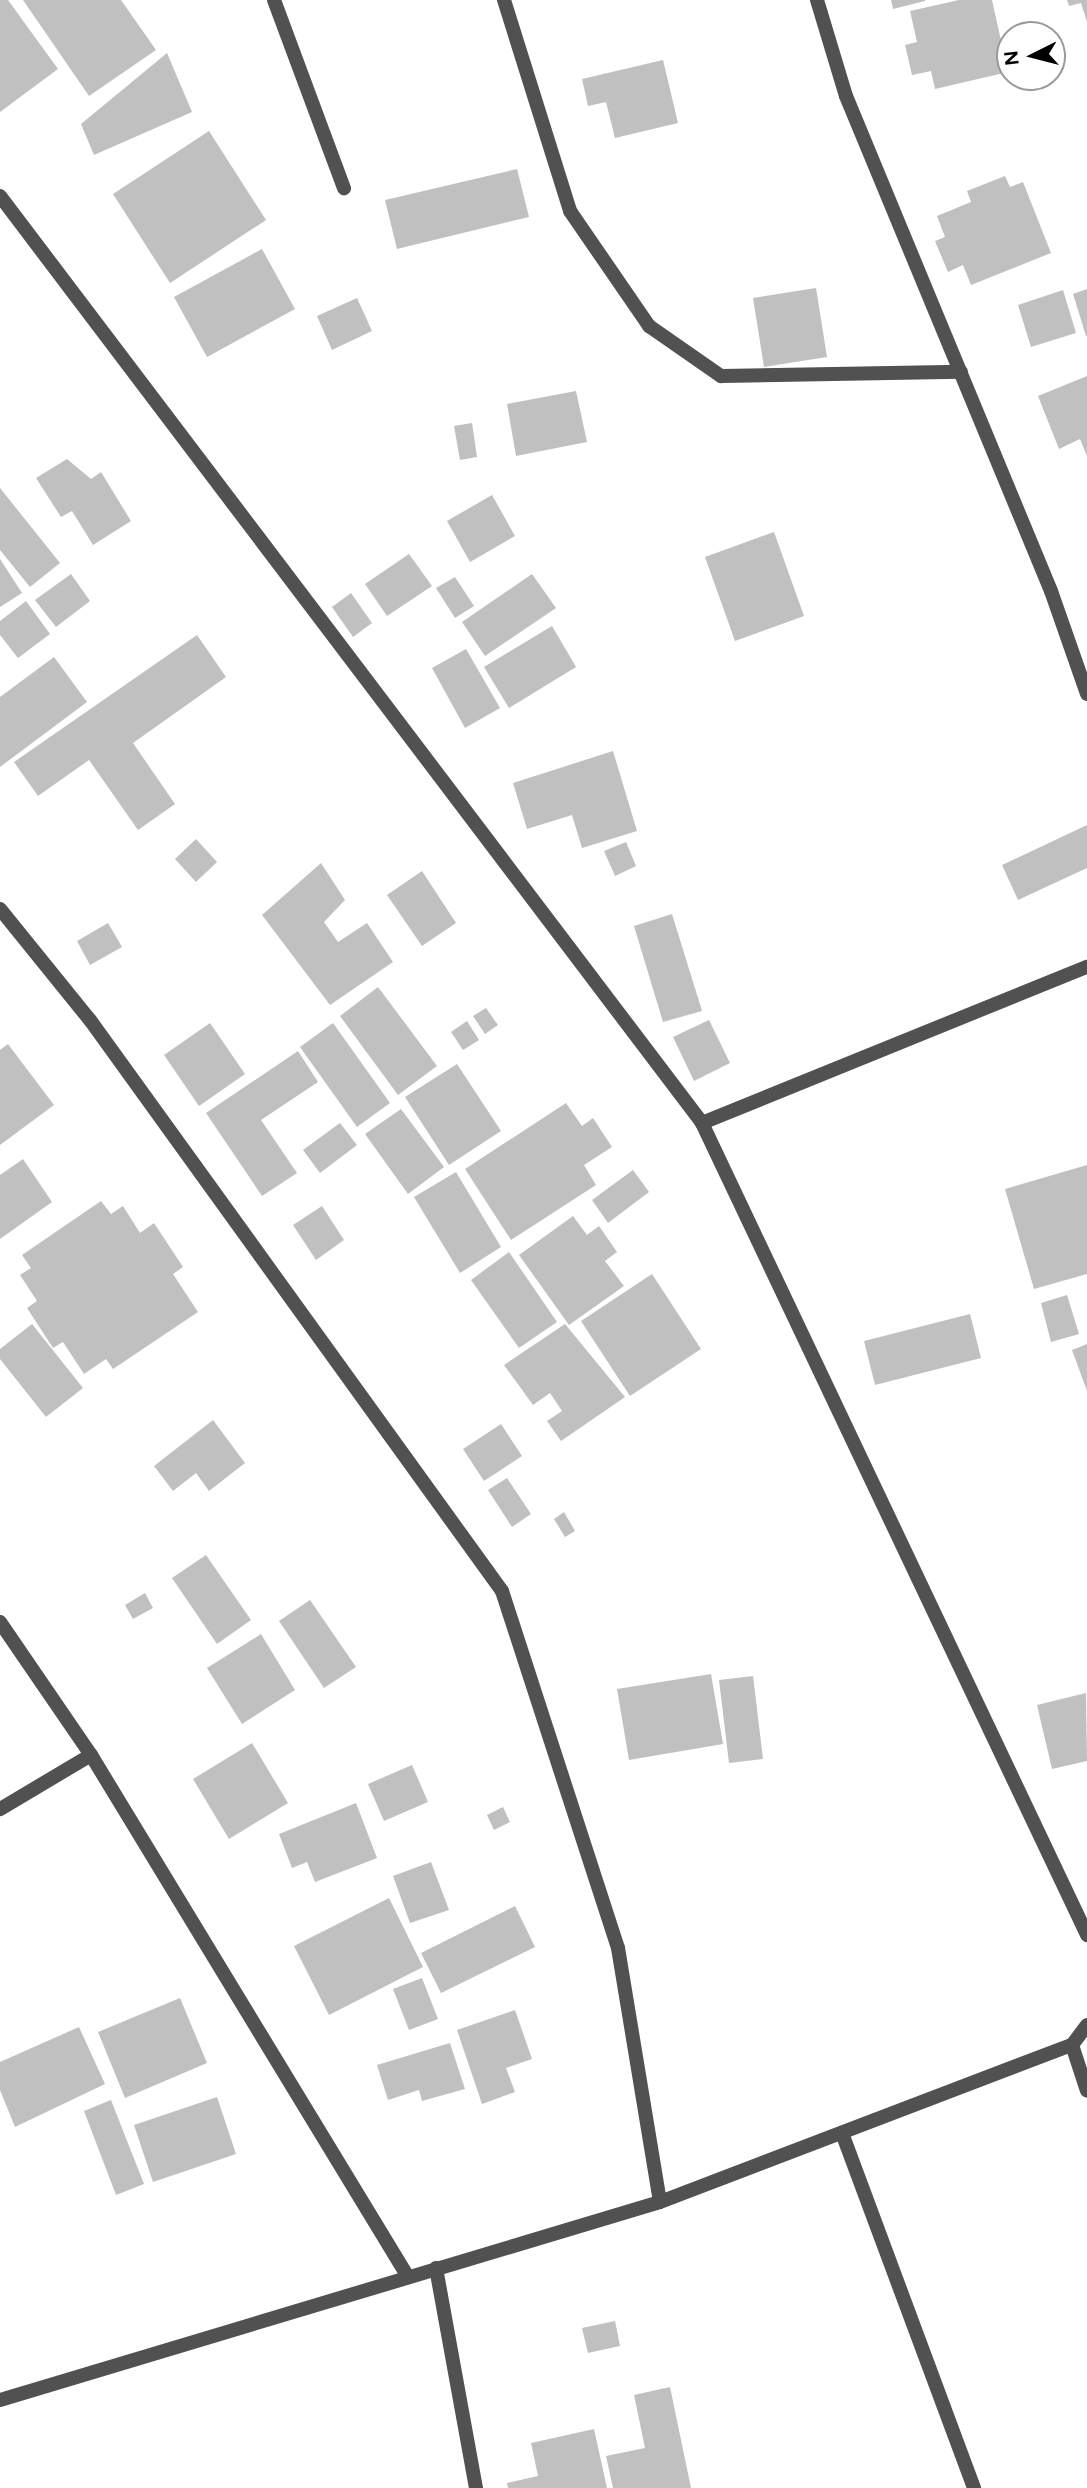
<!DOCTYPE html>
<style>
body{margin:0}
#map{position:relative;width:1087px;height:2488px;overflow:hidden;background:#fff;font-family:Figtree,sans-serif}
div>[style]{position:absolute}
.building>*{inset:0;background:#c0c0c0}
.minor>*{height:14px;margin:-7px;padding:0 7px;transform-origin:7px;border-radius:7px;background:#515151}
span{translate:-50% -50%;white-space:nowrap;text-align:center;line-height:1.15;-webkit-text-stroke:5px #fff;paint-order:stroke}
.north{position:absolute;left:996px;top:21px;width:70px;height:70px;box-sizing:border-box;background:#fff;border:2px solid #999;border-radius:50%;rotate:264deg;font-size:19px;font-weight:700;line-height:28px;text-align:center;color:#000}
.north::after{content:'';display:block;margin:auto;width:24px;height:32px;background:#000;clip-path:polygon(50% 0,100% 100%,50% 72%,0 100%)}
</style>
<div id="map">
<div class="building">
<i style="clip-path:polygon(0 0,8px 0,58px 69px,0 112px)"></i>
<i style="clip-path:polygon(23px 0,121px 0,156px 50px,89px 96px)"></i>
<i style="clip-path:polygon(891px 0,925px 0,925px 1px,893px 9px)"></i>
<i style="clip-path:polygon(959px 0,992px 0,1008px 72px,935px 89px,931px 71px,912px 75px,905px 45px,917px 42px,910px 11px)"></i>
<i style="clip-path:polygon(1067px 0,1087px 0,1087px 22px,1081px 3px,1069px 6px)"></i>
<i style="clip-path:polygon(167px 53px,192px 112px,94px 155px,81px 124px)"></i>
<i style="clip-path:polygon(663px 60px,678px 123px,615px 138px,606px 102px,588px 106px,582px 79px)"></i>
<i style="clip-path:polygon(209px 131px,266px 220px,170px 283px,113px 194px)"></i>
<i style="clip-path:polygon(517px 169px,529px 217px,397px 249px,385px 200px)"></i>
<i style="clip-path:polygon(1005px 176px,1010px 187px,1023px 182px,1051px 253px,971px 285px,963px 265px,948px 272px,935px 241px,945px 237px,937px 216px,971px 202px,967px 191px)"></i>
<i style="clip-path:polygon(262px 249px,295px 309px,207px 357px,174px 297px)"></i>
<i style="clip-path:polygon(816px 288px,827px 357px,764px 367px,753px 298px)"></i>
<i style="clip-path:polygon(1087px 289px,1087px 336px,1086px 336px,1073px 294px)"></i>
<i style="clip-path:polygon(1063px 290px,1076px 333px,1031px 347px,1018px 305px)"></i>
<i style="clip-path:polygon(357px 298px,372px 331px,332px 350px,317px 316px)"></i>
<i style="clip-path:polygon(1087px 376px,1087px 456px,1080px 439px,1059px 449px,1038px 396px)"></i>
<i style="clip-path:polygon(576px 391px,587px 442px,516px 456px,507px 404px)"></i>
<i style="clip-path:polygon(472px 423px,477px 457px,460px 460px,454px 426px)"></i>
<i style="clip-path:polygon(67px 459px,91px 479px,101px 472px,131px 521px,93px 545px,72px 511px,61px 517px,36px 478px)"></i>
<i style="clip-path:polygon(0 488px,60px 563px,30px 587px,0 550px)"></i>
<i style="clip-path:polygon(492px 495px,515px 536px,470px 562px,447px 521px)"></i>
<i style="clip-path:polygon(774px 532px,804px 616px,735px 641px,705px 557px)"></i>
<i style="clip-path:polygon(409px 554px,432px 586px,387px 616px,365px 584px)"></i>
<i style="clip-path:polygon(0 559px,22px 593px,0 607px)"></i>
<i style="clip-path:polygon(71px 574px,90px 601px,56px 627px,35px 600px)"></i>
<i style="clip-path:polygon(532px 574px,556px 608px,485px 656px,462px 622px)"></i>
<i style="clip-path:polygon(455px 577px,474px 606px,455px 618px,436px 588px)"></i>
<i style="clip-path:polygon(351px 593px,372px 623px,353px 637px,332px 607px)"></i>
<i style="clip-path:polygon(26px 601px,50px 634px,18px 658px,0 635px,0 621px)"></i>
<i style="clip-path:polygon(552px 626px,576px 667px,509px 708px,484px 667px)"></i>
<i style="clip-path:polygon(197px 635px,226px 677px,133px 743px,175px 804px,138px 830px,89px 760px,38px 796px,14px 762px)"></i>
<i style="clip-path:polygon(466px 649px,500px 708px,465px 728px,432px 668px)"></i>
<i style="clip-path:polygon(54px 657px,87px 702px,0 767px,0 697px)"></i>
<i style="clip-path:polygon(613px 751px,637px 831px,582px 848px,572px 815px,527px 829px,513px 783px)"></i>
<i style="clip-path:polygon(1087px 825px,1087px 868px,1018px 900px,1002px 865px)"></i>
<i style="clip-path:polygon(196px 839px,217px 862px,196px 882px,175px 859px)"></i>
<i style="clip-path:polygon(626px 842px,636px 866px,615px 876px,604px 851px)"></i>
<i style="clip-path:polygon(321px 863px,345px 900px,324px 922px,338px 942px,367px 923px,393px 962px,330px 1005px,262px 915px)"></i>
<i style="clip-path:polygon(422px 871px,456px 923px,422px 946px,387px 895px)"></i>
<i style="clip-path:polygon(672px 914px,702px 1011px,663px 1022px,634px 926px)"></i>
<i style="clip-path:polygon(108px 923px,122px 947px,90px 965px,77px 941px)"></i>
<i style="clip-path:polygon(378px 987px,437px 1066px,398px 1095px,340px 1016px)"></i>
<i style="clip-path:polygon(486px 1008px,498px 1025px,485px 1034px,473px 1016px)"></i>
<i style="clip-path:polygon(709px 1020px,730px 1063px,694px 1081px,673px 1037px)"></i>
<i style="clip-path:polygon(467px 1021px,479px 1040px,463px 1050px,451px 1032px)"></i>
<i style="clip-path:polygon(210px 1023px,245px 1074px,199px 1106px,164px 1055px)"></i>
<i style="clip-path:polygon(333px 1023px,390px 1103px,357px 1127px,300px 1047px)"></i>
<i style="clip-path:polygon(8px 1044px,54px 1105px,0 1145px,0 1050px)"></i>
<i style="clip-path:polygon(298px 1051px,318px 1082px,261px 1120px,297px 1173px,262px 1196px,206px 1113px)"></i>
<i style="clip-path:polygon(457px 1064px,501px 1131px,449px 1165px,405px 1097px)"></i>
<i style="clip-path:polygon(566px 1103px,582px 1126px,593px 1118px,612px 1147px,584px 1165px,596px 1185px,511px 1240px,465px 1169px)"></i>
<i style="clip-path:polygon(401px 1109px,444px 1167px,408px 1194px,365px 1134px)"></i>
<i style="clip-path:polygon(340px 1123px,357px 1145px,320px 1173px,303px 1150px)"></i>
<i style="clip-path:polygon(23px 1159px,52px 1202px,0 1239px,0 1175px)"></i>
<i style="clip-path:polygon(1087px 1165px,1087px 1274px,1034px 1289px,1005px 1189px)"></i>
<i style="clip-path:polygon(633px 1170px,649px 1192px,608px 1223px,592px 1200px)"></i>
<i style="clip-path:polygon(456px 1172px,501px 1247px,460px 1273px,414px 1197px)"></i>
<i style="clip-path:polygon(101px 1201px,111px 1214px,123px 1206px,140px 1233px,154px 1223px,183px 1267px,173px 1274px,198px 1312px,113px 1369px,106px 1359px,84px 1374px,63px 1342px,53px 1348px,27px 1308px,37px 1301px,20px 1275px,31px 1268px,22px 1255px)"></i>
<i style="clip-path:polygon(322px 1206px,344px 1240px,316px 1260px,293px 1225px)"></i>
<i style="clip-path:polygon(573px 1216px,587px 1235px,599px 1226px,617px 1252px,605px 1261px,624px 1286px,569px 1325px,519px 1255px)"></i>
<i style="clip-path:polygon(509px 1252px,557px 1322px,519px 1348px,471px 1280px)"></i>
<i style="clip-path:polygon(652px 1274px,701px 1349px,630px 1396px,581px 1321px)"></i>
<i style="clip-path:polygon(1067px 1295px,1079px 1334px,1051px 1342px,1041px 1303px)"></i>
<i style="clip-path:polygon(970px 1314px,981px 1358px,875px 1385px,864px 1341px)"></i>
<i style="clip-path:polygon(32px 1324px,83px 1388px,46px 1417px,0 1359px,0 1349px)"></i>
<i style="clip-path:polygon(565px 1324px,625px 1397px,561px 1441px,547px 1421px,562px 1411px,550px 1393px,533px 1405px,504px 1365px)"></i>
<i style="clip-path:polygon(1087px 1344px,1087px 1391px,1072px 1350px)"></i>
<i style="clip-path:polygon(213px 1420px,245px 1463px,209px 1491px,196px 1473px,173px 1491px,154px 1466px)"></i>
<i style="clip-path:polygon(501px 1424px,522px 1456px,484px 1481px,463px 1449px)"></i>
<i style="clip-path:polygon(507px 1478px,531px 1514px,512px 1527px,488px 1490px)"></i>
<i style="clip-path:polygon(564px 1512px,575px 1531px,565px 1537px,554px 1519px)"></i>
<i style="clip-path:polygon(206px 1555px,251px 1620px,217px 1644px,172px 1578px)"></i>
<i style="clip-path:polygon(145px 1593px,153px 1608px,133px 1619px,125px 1605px)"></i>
<i style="clip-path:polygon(310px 1600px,356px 1667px,324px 1688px,279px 1621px)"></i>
<i style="clip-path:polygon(261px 1634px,295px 1690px,242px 1724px,207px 1668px)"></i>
<i style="clip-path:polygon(711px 1674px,723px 1744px,629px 1760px,617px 1689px)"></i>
<i style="clip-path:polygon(753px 1676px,763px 1759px,729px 1763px,719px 1680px)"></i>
<i style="clip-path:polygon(1086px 1693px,1087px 1761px,1052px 1769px,1037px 1705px)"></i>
<i style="clip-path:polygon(252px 1743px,288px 1803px,229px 1839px,193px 1779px)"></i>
<i style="clip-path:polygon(412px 1765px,428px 1802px,384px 1821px,368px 1784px)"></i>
<i style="clip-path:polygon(356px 1803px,377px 1858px,315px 1882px,307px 1862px,292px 1868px,279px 1834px)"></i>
<i style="clip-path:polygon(503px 1807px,510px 1822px,494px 1830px,487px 1815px)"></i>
<i style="clip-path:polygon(431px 1862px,449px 1910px,410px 1923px,393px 1876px)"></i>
<i style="clip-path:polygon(389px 1898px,423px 1967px,329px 2015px,294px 1946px)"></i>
<i style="clip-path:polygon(515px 1906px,535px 1947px,441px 1993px,421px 1953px)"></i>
<i style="clip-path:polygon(422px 1978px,438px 2019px,409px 2030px,393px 1989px)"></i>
<i style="clip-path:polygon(180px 1998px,207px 2063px,125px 2098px,98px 2032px)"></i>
<i style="clip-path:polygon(515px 2010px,532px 2059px,506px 2068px,515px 2092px,482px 2104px,457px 2030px)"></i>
<i style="clip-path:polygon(79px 2027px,105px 2084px,15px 2127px,0 2090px,0 2062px)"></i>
<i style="clip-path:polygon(450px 2043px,465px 2089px,422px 2101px,419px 2090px,388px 2100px,377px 2065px)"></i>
<i style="clip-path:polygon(217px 2097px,236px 2154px,153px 2182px,134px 2125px)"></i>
<i style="clip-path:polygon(111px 2100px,144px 2184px,116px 2195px,84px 2111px)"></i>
<i style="clip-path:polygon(615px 2321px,620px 2346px,588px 2353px,582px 2328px)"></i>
<i style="clip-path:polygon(670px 2387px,691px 2488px,613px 2488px,606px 2456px,645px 2448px,634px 2395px)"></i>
<i style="clip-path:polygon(594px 2429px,607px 2488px,508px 2488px,507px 2483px,538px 2476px,531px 2443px)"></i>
</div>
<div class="minor">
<i style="left:274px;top:0;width:201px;rotate:69.6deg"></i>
<i style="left:504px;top:0;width:221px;rotate:72.6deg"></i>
<i style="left:570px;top:211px;width:140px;rotate:55.5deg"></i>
<i style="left:649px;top:326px;width:88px;rotate:34.8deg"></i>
<i style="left:721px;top:376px;width:240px;rotate:-1deg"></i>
<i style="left:817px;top:0;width:100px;rotate:73.2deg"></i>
<i style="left:846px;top:96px;width:536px;rotate:67.5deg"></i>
<i style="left:1051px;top:591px;width:109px;rotate:70.7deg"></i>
<i style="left:0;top:196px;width:1163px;rotate:52.86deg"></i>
<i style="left:702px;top:1123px;width:899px;rotate:64.63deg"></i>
<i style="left:0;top:909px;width:143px;rotate:51deg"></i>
<i style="left:90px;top:1020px;width:704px;rotate:54.19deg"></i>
<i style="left:502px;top:1591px;width:375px;rotate:72deg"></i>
<i style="left:618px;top:1948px;width:257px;rotate:80.6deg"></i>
<i style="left:702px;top:1123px;width:415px;rotate:-22.1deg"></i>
<i style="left:0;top:1622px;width:161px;rotate:55.6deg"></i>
<i style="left:91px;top:1755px;width:106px;rotate:149.3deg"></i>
<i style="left:91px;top:1755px;width:611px;rotate:58.73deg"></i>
<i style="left:1072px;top:2045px;width:48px;rotate:71.9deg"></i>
<i style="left:842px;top:2133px;width:379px;rotate:69.6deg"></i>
<i style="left:436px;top:2268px;width:224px;rotate:79.7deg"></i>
<i style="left:0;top:2400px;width:689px;rotate:-16.7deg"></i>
<i style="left:660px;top:2202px;width:441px;rotate:-20.9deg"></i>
<i style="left:1072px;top:2045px;width:25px;rotate:-53deg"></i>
</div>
<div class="north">N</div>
</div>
